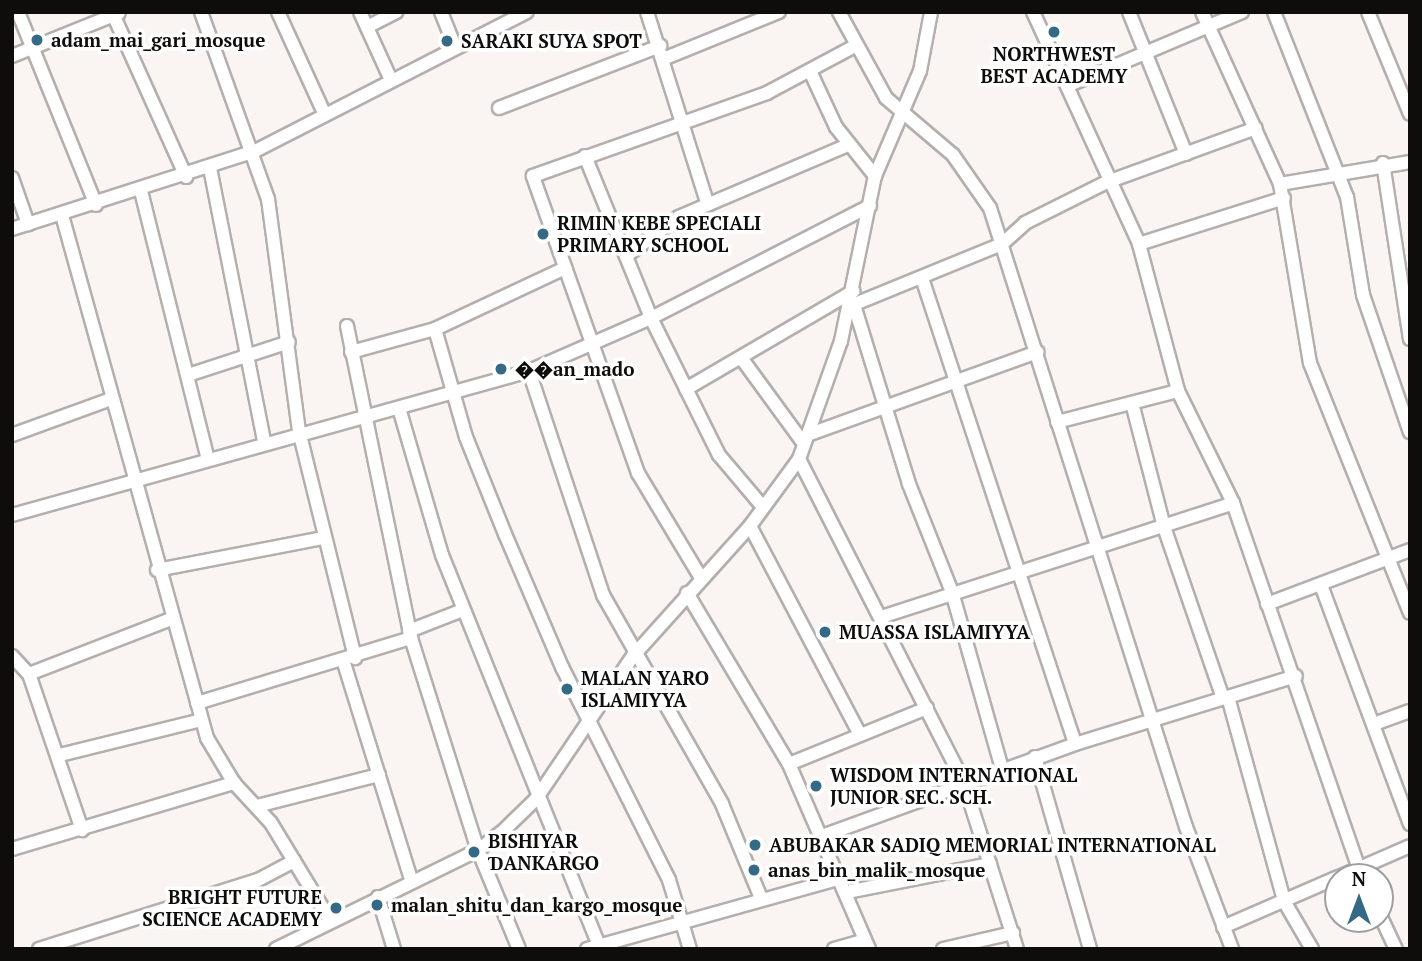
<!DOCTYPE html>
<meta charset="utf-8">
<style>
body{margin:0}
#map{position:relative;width:1422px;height:961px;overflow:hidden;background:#faf5f2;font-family:"PT Serif",serif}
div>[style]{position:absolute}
.roads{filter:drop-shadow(2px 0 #b4afac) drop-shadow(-2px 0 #b4afac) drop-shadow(0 2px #b4afac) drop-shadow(0 -2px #b4afac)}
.minor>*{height:12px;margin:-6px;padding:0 6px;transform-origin:6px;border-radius:6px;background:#fff}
.dots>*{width:19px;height:19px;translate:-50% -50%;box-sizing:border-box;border:4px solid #fff;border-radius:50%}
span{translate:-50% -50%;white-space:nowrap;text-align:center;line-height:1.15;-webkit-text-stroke:7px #fff;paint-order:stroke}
.poi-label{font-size:19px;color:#0e0d0c;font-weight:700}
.left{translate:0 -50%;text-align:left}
.right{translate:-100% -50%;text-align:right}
.frame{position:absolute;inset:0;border:14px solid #0e0d0c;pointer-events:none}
.north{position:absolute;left:1324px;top:863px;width:70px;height:70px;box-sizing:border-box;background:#fff;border:2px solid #9f9e9e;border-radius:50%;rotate:0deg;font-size:19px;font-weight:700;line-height:28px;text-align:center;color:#0e0d0c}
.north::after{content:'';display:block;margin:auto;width:24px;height:32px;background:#356a86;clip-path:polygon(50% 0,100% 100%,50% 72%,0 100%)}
</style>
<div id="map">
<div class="roads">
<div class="minor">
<i style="left:18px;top:12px;width:208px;rotate:68deg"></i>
<i style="left:112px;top:12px;width:181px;rotate:65.8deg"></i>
<i style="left:201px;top:12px;width:199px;rotate:70.3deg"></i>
<i style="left:268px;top:199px;width:234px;rotate:82.4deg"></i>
<i style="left:299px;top:431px;width:234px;rotate:76.1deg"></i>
<i style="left:278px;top:12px;width:113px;rotate:65.5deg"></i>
<i style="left:360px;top:12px;width:75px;rotate:65.5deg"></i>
<i style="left:441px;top:12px;width:38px;rotate:68deg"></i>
<i style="left:647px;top:12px;width:202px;rotate:72.5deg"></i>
<i style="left:839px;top:12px;width:98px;rotate:61.3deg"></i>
<i style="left:886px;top:98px;width:88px;rotate:40.4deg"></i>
<i style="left:953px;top:155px;width:65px;rotate:55.1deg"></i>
<i style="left:990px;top:208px;width:649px;rotate:72.43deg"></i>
<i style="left:1186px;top:827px;width:130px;rotate:69.3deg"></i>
<i style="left:1033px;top:12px;width:255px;rotate:65.4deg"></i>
<i style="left:1139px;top:244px;width:152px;rotate:75.1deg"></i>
<i style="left:1178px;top:391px;width:125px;rotate:63.8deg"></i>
<i style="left:1233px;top:503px;width:396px;rotate:71deg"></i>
<i style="left:1129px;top:12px;width:153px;rotate:68.1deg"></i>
<i style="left:1202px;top:12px;width:189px;rotate:65.6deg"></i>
<i style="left:1280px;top:184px;width:181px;rotate:80.5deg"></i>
<i style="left:1310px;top:363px;width:269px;rotate:68.2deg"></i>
<i style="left:1274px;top:12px;width:199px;rotate:68.5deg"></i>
<i style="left:1347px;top:197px;width:99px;rotate:80.7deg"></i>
<i style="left:1363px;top:295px;width:145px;rotate:71.1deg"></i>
<i style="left:1368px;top:12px;width:110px;rotate:67.6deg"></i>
<i style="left:367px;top:27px;width:33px;rotate:-27deg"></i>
<i style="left:12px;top:56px;width:115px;rotate:-21.9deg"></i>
<i style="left:663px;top:59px;width:125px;rotate:-22.1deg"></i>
<i style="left:810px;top:71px;width:62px;rotate:65.1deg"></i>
<i style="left:836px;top:127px;width:63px;rotate:51.5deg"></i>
<i style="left:1067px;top:86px;width:190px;rotate:-22.9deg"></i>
<i style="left:499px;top:108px;width:173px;rotate:-21.1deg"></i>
<i style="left:585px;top:156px;width:175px;rotate:67.8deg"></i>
<i style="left:651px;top:318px;width:153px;rotate:63.6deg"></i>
<i style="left:719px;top:455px;width:68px;rotate:49.8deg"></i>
<i style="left:1383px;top:163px;width:178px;rotate:81.3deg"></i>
<i style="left:210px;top:168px;width:277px;rotate:78.8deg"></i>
<i style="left:12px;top:178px;width:49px;rotate:70.8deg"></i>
<i style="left:1280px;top:184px;width:132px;rotate:-9.6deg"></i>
<i style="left:141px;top:191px;width:273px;rotate:76deg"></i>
<i style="left:62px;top:215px;width:543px;rotate:74.5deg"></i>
<i style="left:207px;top:738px;width:52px;rotate:59deg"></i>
<i style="left:234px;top:783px;width:54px;rotate:47.2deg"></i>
<i style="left:271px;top:823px;width:114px;rotate:58.7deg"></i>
<i style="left:12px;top:229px;width:255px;rotate:-17.8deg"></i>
<i style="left:255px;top:151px;width:305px;rotate:-27.1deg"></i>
<i style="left:1139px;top:244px;width:152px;rotate:-17.6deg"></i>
<i style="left:626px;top:256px;width:66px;rotate:-36.3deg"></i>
<i style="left:679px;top:217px;width:184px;rotate:-23.1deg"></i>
<i style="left:922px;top:278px;width:490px;rotate:71.8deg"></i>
<i style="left:854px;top:305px;width:187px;rotate:72.9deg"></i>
<i style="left:909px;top:484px;width:116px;rotate:68.3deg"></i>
<i style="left:952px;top:592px;width:184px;rotate:74.2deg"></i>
<i style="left:850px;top:306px;width:164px;rotate:-22.2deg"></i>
<i style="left:1002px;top:244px;width:31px;rotate:-42deg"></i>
<i style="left:1025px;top:223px;width:92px;rotate:-26.6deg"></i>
<i style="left:1107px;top:182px;width:158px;rotate:-19.9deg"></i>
<i style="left:347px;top:326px;width:318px;rotate:78.4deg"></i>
<i style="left:411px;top:638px;width:222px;rotate:72.5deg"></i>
<i style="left:478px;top:850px;width:107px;rotate:67.5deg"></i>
<i style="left:435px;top:329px;width:112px;rotate:74deg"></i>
<i style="left:466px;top:437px;width:105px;rotate:68.1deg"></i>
<i style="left:505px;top:534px;width:145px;rotate:66.8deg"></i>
<i style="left:562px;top:667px;width:238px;rotate:63.3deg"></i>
<i style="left:669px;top:880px;width:72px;rotate:73.1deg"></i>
<i style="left:351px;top:352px;width:87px;rotate:-15.3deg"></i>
<i style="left:435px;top:329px;width:144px;rotate:-25.1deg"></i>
<i style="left:742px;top:359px;width:105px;rotate:53.9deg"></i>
<i style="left:529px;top:371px;width:236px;rotate:71.7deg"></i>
<i style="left:603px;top:595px;width:241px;rotate:60.3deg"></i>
<i style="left:722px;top:804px;width:102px;rotate:67.5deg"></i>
<i style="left:188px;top:375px;width:106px;rotate:-18.1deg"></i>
<i style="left:686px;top:389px;width:194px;rotate:-30.3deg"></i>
<i style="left:1132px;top:403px;width:128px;rotate:75.5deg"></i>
<i style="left:1164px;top:527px;width:181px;rotate:71deg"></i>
<i style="left:399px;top:408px;width:153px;rotate:73.7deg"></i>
<i style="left:442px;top:555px;width:424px;rotate:68.1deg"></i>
<i style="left:1057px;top:422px;width:125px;rotate:-14.4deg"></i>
<i style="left:12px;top:435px;width:105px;rotate:-20deg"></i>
<i style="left:807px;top:435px;width:245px;rotate:-19.8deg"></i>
<i style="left:799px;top:459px;width:364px;rotate:63deg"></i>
<i style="left:964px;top:783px;width:174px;rotate:72.3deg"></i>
<i style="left:12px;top:515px;width:537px;rotate:-15.56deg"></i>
<i style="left:529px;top:371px;width:133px;rotate:-23.5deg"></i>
<i style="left:651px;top:318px;width:246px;rotate:-27.1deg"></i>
<i style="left:750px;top:526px;width:236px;rotate:62.2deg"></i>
<i style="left:157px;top:570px;width:169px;rotate:-10.9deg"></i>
<i style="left:701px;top:578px;width:122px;rotate:-121deg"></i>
<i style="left:638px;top:473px;width:315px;rotate:-109.5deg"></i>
<i style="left:533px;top:176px;width:248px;rotate:-19.5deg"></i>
<i style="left:767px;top:93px;width:100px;rotate:-28.1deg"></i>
<i style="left:1321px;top:585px;width:255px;rotate:69.6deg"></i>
<i style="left:687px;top:593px;width:199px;rotate:59.2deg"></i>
<i style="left:789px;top:764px;width:202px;rotate:66.6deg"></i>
<i style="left:1267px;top:604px;width:153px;rotate:-20.7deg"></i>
<i style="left:881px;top:617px;width:370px;rotate:-17.9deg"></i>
<i style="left:409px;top:631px;width:58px;rotate:-21.3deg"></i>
<i style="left:12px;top:656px;width:25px;rotate:47deg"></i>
<i style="left:29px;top:674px;width:165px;rotate:71.2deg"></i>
<i style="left:344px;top:663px;width:227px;rotate:72.8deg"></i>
<i style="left:29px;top:674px;width:152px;rotate:-21.2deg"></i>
<i style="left:1228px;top:697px;width:212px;rotate:74.6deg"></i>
<i style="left:1284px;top:901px;width:56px;rotate:59.7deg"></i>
<i style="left:197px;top:703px;width:224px;rotate:-16.9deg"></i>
<i style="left:1374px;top:724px;width:38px;rotate:-20deg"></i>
<i style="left:60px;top:755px;width:145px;rotate:-13.9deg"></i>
<i style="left:1035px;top:757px;width:200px;rotate:74deg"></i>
<i style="left:789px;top:764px;width:149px;rotate:-22.1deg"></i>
<i style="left:257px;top:806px;width:126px;rotate:-14.3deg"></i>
<i style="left:825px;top:835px;width:266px;rotate:-20deg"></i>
<i style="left:1075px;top:744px;width:231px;rotate:-17.1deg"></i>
<i style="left:12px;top:849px;width:232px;rotate:-16.6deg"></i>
<i style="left:1339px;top:877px;width:77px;rotate:-23.6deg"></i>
<i style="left:847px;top:892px;width:146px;rotate:-11.1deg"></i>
<i style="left:378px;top:897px;width:54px;rotate:72.9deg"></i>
<i style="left:1380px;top:915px;width:38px;rotate:65deg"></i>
<i style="left:1223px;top:927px;width:125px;rotate:-23.5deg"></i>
<i style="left:39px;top:949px;width:230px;rotate:-17.5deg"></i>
<i style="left:258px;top:880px;width:41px;rotate:-27.8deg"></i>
<i style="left:276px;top:949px;width:225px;rotate:-26.1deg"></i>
<i style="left:478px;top:850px;width:30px;rotate:-37deg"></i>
<i style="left:502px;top:832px;width:47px;rotate:-44.1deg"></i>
<i style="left:536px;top:799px;width:173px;rotate:-55.9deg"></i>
<i style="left:633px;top:656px;width:175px;rotate:-48deg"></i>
<i style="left:750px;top:526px;width:83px;rotate:-53.8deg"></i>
<i style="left:799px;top:459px;width:125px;rotate:-70.4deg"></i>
<i style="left:841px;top:341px;width:168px;rotate:-78.4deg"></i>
<i style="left:875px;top:176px;width:114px;rotate:-66.8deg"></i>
<i style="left:920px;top:71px;width:60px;rotate:-79.4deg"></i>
<i style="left:587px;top:949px;width:264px;rotate:-15.6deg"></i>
<i style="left:834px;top:949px;width:32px;rotate:-16deg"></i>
<i style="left:943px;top:949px;width:72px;rotate:-12.9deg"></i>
</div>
</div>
<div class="dots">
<i style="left:1054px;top:32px;background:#356a86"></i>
<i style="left:37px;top:40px;background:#356a86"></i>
<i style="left:447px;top:41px;background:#356a86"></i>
<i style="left:543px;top:234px;background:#356a86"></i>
<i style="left:501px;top:369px;background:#356a86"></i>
<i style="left:825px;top:632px;background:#356a86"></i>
<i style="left:567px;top:689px;background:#356a86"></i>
<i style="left:816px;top:786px;background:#356a86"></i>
<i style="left:755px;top:845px;background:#356a86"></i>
<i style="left:474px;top:852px;background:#356a86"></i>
<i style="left:754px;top:870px;background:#356a86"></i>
<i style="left:377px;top:905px;background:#356a86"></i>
<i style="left:336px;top:908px;background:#356a86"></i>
</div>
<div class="poi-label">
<span class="left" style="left:51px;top:40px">adam_mai_gari_mosque</span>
<span class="left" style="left:461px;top:41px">SARAKI SUYA SPOT</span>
<span style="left:1054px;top:65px">NORTHWEST<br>BEST ACADEMY</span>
<span class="left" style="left:557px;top:234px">RIMIN KEBE SPECIALI<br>PRIMARY SCHOOL</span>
<span class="left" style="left:515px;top:369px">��an_mado</span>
<span class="left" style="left:839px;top:632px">MUASSA ISLAMIYYA</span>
<span class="left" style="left:581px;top:689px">MALAN YARO<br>ISLAMIYYA</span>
<span class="left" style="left:830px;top:786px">WISDOM INTERNATIONAL<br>JUNIOR SEC. SCH.</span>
<span class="left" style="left:488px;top:852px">BISHIYAR<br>ƊANKARGO</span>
<span class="left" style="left:769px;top:845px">ABUBAKAR SADIQ MEMORIAL INTERNATIONAL</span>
<span class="left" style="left:768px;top:870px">anas_bin_malik_mosque</span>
<span class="right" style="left:322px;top:908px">BRIGHT FUTURE<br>SCIENCE ACADEMY</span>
<span class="left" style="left:391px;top:905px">malan_shitu_dan_kargo_mosque</span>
</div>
<div class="frame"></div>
<div class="north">N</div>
</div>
